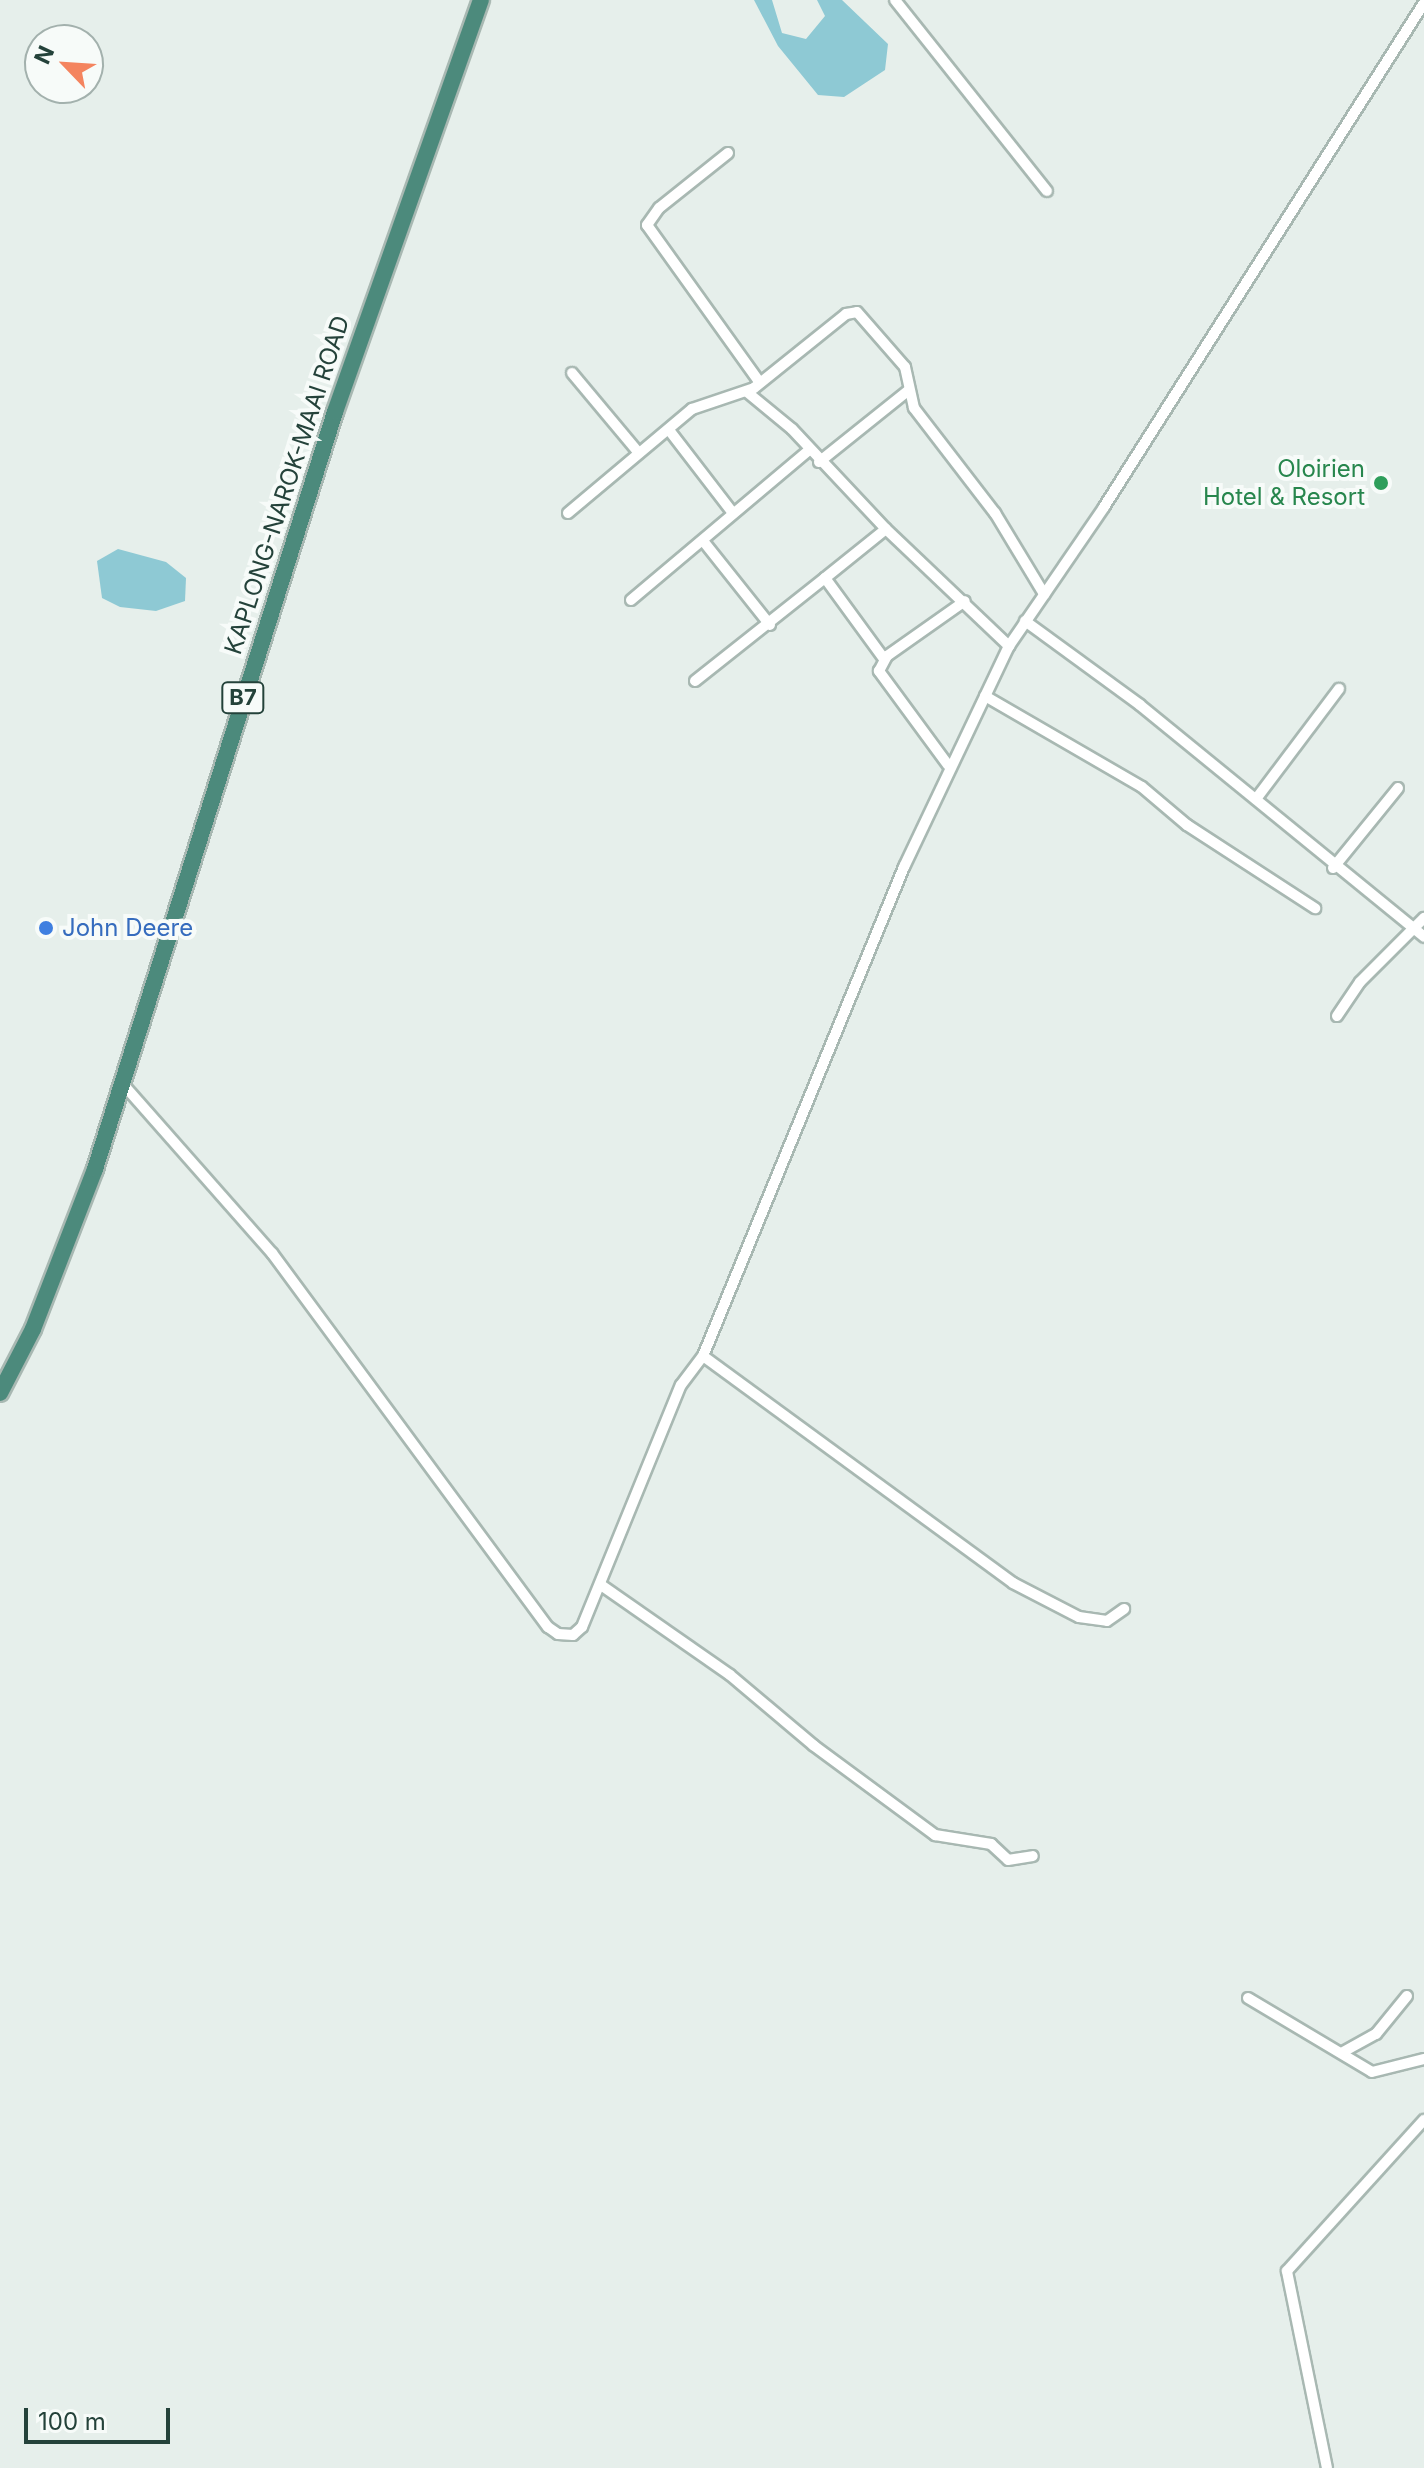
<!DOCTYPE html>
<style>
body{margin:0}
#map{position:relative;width:1424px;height:2468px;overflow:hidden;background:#e6efeb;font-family:Inter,sans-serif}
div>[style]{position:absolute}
.water>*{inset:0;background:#8ec9d4}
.roads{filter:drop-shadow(2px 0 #a8b8b2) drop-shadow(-2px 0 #a8b8b2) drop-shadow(0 2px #a8b8b2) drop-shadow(0 -2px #a8b8b2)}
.minor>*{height:10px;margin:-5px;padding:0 5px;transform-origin:5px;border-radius:5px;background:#fff}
.trunk>*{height:16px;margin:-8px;padding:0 8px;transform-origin:8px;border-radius:8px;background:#4c8a7c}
.dots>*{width:22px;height:22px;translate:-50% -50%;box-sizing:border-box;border:4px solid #f7fbf9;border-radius:50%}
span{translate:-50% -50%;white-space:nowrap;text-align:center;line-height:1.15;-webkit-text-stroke:8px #f7fbf9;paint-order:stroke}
.shield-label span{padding:2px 6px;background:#f7fbf9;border:2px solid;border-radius:6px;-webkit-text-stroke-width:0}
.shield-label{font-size:22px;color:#24423a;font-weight:700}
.leisure-label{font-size:24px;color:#27864d}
.right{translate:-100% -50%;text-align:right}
.street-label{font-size:24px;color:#24423a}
.shop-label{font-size:24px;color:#366cbe}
.left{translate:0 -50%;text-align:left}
.north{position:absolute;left:24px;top:24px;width:80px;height:80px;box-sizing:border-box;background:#f7fbf9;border:2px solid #a3b1ad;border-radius:50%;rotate:295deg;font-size:22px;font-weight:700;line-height:32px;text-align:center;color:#24423a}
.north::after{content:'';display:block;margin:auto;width:28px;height:36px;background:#f4845f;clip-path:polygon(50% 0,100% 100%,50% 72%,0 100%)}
.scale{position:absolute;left:24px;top:2408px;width:146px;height:36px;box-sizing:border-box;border:4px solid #24423a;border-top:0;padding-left:10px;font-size:24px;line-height:28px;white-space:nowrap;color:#24423a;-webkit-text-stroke:6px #f7fbf9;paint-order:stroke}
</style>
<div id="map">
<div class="water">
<i style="clip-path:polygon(754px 0,772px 0,782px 33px,806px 39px,825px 16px,817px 0,842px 0,888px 44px,885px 70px,844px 97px,818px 95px,778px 46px)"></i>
<i style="clip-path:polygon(118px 549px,166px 562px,186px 578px,185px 601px,156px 611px,120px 607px,102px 598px,97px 561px)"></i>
</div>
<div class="roads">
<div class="minor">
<i style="left:895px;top:0;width:244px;rotate:51.5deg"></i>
<i style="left:728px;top:153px;width:88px;rotate:141.4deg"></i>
<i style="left:659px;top:208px;width:21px;rotate:125deg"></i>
<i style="left:647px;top:225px;width:194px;rotate:54.4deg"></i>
<i style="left:572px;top:373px;width:103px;rotate:50.1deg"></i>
<i style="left:747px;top:392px;width:58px;rotate:39.4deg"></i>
<i style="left:792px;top:429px;width:137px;rotate:46.8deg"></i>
<i style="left:886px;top:529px;width:170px;rotate:43.6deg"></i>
<i style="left:669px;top:430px;width:105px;rotate:52.4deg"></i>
<i style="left:819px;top:462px;width:115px;rotate:-38.7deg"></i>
<i style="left:568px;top:513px;width:162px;rotate:-40deg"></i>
<i style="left:692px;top:409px;width:65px;rotate:-18.7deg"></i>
<i style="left:754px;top:388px;width:118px;rotate:-38.8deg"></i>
<i style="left:846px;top:314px;width:11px;rotate:-10deg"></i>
<i style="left:857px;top:312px;width:73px;rotate:48.9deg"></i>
<i style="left:905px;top:367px;width:42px;rotate:77.6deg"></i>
<i style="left:914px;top:408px;width:133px;rotate:52.4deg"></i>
<i style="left:995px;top:513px;width:95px;rotate:58.8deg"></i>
<i style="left:704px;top:542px;width:106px;rotate:51.5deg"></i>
<i style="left:825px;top:578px;width:78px;rotate:-38.8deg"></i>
<i style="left:631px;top:600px;width:231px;rotate:-40.1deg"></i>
<i style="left:1025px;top:621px;width:142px;rotate:36.1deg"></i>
<i style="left:1140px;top:705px;width:367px;rotate:39.2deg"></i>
<i style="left:695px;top:681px;width:166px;rotate:-38.4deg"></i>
<i style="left:825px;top:578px;width:100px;rotate:53.9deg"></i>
<i style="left:985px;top:696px;width:181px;rotate:30.1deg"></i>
<i style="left:1142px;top:787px;width:59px;rotate:40.2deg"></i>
<i style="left:1187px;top:825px;width:153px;rotate:33deg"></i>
<i style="left:948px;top:765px;width:117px;rotate:-126.3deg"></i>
<i style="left:879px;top:671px;width:17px;rotate:-62deg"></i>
<i style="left:887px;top:656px;width:95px;rotate:-35.2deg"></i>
<i style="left:1256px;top:799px;width:138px;rotate:-53deg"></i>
<i style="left:1333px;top:868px;width:103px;rotate:-50.9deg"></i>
<i style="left:1337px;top:1016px;width:41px;rotate:-55.9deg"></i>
<i style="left:1360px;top:982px;width:91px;rotate:-45deg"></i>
<i style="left:122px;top:1083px;width:227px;rotate:48.6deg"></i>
<i style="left:272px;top:1253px;width:465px;rotate:53.6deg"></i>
<i style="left:548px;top:1627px;width:12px;rotate:35deg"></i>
<i style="left:558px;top:1634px;width:15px;rotate:4deg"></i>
<i style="left:573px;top:1635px;width:12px;rotate:-42deg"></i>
<i style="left:582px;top:1627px;width:261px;rotate:-67.8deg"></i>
<i style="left:681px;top:1385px;width:36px;rotate:-53deg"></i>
<i style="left:703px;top:1356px;width:384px;rotate:36.2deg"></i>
<i style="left:1013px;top:1583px;width:74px;rotate:27.3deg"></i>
<i style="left:1079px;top:1617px;width:28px;rotate:8deg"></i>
<i style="left:1107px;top:1621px;width:21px;rotate:-35deg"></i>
<i style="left:703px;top:1356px;width:529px;rotate:-67.66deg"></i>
<i style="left:904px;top:867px;width:245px;rotate:-64.6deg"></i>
<i style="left:1009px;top:646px;width:168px;rotate:-55.6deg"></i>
<i style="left:1104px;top:507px;width:597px;rotate:-57.59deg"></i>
<i style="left:601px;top:1585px;width:157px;rotate:34.9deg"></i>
<i style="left:730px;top:1675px;width:109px;rotate:40.1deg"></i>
<i style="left:813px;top:1745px;width:152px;rotate:36.4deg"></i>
<i style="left:935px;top:1835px;width:57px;rotate:9.1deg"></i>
<i style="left:991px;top:1844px;width:23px;rotate:43deg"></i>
<i style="left:1008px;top:1860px;width:25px;rotate:-9deg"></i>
<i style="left:1248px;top:1998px;width:144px;rotate:30.8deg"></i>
<i style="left:1372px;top:2072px;width:54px;rotate:-14deg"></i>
<i style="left:1343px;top:2052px;width:38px;rotate:-29deg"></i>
<i style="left:1376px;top:2034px;width:49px;rotate:-50.8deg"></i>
<i style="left:1327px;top:2468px;width:201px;rotate:-101.5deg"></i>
<i style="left:1287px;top:2271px;width:204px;rotate:-47.8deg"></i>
</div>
<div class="trunk">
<i style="left:0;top:1393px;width:72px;rotate:-62.7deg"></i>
<i style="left:33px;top:1329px;width:172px;rotate:-68.8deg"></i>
<i style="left:95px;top:1169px;width:794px;rotate:-72.41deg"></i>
<i style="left:335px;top:412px;width:437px;rotate:-70.5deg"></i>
</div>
</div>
<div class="dots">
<i style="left:1381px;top:483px;background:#2e9e5b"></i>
<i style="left:46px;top:928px;background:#3f7fe0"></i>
</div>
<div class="shield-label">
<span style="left:243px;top:698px">B7</span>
</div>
<div class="leisure-label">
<span class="right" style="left:1365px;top:483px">Oloirien<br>Hotel &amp; Resort</span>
</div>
<div class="street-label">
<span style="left:287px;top:485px;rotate:-72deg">KAPLONG-NAROK-MAAI ROAD</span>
</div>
<div class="shop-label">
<span class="left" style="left:62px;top:928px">John Deere</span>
</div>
<div class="north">N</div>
<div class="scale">100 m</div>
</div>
